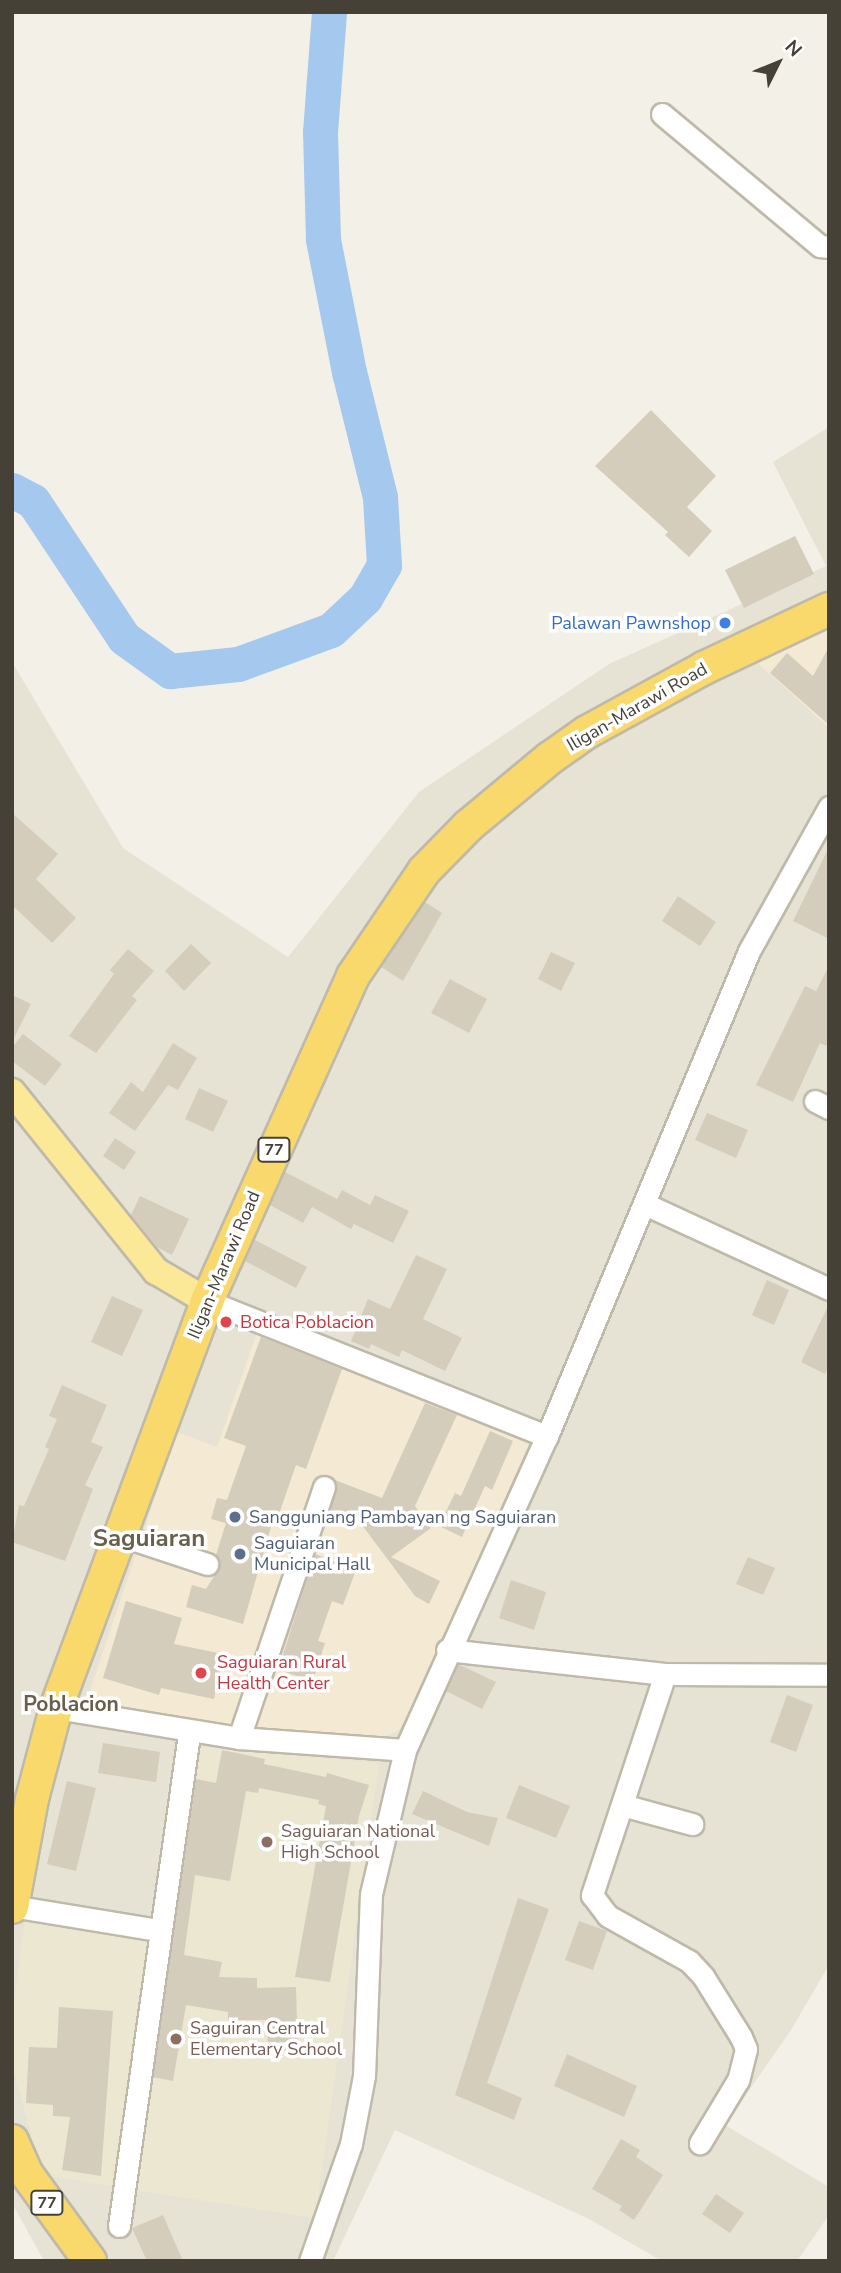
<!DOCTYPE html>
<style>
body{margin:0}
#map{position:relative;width:841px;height:2273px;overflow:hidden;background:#f3f0e7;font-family:"Nunito Sans",sans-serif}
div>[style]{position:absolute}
.residential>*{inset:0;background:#e6e3d5}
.commercial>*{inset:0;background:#f4e9d2}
.education>*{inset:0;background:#ebe7d1}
.river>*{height:35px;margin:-17.5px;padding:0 17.5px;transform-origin:17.5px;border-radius:17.5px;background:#a4c8ee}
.building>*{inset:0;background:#d4cdbc}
.roads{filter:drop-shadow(2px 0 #beb9a9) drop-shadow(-2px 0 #beb9a9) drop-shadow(0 2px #beb9a9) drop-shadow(0 -2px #beb9a9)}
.minor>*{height:21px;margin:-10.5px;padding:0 10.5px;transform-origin:10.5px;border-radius:10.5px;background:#fff}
.major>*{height:26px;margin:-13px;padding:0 13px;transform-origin:13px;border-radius:13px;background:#fbe997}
.highway>*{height:32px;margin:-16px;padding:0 16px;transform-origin:16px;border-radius:16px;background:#f9d96b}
.dots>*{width:19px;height:19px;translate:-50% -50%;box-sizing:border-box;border:4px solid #fff;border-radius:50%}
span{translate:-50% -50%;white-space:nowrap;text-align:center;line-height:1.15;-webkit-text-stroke:7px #fff;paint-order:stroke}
.shield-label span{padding:2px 5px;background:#fff;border:2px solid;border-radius:5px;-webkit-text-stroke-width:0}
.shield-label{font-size:16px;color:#454136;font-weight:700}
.shop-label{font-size:18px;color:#366cbe}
.right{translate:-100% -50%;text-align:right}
.street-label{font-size:18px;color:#454136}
.health-label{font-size:18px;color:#be3a42}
.left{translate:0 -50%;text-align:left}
.service-label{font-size:18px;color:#4e5e75}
.education-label{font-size:18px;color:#785e54}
.quarter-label{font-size:21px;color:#68604d;font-weight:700}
.district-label{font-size:24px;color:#68604d;font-weight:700}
.frame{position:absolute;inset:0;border:14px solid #454136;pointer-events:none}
.north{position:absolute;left:743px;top:28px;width:70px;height:70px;-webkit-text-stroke:5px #fff;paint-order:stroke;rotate:47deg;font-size:19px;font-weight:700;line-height:28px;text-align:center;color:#454136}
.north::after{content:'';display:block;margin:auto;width:24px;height:32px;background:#454136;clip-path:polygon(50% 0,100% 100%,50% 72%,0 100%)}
</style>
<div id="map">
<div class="residential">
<i style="clip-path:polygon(829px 427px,829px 1965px,791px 2030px,725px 2125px,829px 2187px,829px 2215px,797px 2261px,662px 2261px,589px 2219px,395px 2130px,333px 2261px,44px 2261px,12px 2203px,12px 662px,123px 848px,288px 957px,419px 792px,609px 664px,826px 566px,773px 462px)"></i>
</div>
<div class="commercial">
<i style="clip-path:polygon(829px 628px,829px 728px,758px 663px)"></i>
<i style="clip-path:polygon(258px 1330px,529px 1444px,410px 1712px,399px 1730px,374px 1741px,233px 1727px,86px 1702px,177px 1432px,217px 1447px)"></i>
</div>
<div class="education">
<i style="clip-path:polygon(180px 1745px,379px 1763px,315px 2218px,42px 2175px,12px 2064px,12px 2014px,27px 1904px,156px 1922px)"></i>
</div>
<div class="river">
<i style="left:12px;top:490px;width:24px;rotate:28deg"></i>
<i style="left:33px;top:501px;width:164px;rotate:56.4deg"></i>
<i style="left:124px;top:638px;width:57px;rotate:35.7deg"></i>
<i style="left:170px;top:671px;width:68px;rotate:-5.9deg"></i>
<i style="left:238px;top:664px;width:99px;rotate:-20.1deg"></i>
<i style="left:331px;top:630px;width:47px;rotate:-43.3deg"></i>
<i style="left:365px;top:598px;width:38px;rotate:-60deg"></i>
<i style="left:384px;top:565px;width:68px;rotate:-93.4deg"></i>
<i style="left:380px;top:497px;width:129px;rotate:-103.9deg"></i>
<i style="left:349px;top:372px;width:136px;rotate:-101.1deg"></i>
<i style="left:323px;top:239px;width:107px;rotate:-91.6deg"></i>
<i style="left:320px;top:132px;width:120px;rotate:-85.7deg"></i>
</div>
<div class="building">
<i style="clip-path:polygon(651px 410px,716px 476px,687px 507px,712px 531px,689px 557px,665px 535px,668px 532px,595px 466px)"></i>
<i style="clip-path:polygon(795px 536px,814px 574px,744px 608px,725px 570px)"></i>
<i style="clip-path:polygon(829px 647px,829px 725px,770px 673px,787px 653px,813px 676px)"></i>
<i style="clip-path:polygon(12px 813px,58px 854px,36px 879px,76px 918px,52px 943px,12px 905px)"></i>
<i style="clip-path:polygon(829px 847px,829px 939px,793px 921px)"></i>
<i style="clip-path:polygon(678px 896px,716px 922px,700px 946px,662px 921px)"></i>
<i style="clip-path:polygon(425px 902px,442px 913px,403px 981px,381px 967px)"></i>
<i style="clip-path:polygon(191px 944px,211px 963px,184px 991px,165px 971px)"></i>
<i style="clip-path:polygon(128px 949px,154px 971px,132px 996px,137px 1000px,96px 1053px,69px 1036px,114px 974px,110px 970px)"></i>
<i style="clip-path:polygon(551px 952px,575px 963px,561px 991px,538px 979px)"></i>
<i style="clip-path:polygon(829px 966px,829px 1047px,820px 1043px,793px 1102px,756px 1085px,805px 986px,816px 991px)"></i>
<i style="clip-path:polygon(450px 979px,487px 999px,469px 1033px,431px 1013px)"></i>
<i style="clip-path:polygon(12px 995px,31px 1004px,12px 1042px)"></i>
<i style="clip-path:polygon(23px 1034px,62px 1064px,45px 1086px,12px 1061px,12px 1048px)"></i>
<i style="clip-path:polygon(173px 1043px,197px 1058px,178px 1090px,168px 1085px,135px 1131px,109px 1113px,131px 1082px,143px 1092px)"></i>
<i style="clip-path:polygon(199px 1088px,228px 1101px,213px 1132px,185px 1119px)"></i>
<i style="clip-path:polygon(707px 1113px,748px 1130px,736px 1158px,695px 1140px)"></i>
<i style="clip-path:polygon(115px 1138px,136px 1152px,124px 1170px,103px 1156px)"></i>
<i style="clip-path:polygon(285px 1172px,337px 1199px,342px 1190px,370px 1205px,375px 1195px,409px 1211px,393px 1243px,354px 1224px,351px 1229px,312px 1207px,303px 1223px,270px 1205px)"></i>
<i style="clip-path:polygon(140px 1196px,189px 1219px,172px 1255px,157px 1247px,131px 1215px)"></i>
<i style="clip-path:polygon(255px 1240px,307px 1267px,296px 1288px,245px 1261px)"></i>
<i style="clip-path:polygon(416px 1255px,447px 1269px,423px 1319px,462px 1338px,445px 1371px,402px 1350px,399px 1357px,371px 1344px,369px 1349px,351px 1341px,368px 1299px,390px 1309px)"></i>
<i style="clip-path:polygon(767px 1280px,789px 1290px,774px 1325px,752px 1315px)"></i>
<i style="clip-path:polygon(112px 1296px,143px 1310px,122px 1356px,91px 1342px)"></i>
<i style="clip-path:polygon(829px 1304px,829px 1365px,825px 1374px,801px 1362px)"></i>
<i style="clip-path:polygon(261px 1337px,342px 1369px,306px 1469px,296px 1465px,279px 1514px,275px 1513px,243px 1624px,186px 1607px,192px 1585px,206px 1589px,220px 1567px,216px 1555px,226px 1523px,211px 1519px,217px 1498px,227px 1500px,246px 1446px,224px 1438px)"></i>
<i style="clip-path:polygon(62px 1385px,107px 1405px,91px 1442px,103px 1447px,85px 1485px,93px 1489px,65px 1561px,12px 1542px,19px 1505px,24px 1506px,49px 1449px,45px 1447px,57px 1419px,49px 1416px)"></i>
<i style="clip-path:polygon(425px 1403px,457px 1415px,415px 1506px,431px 1528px,391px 1557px,440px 1581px,429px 1604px,415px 1596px,359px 1521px,330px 1510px,335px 1480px,382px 1498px)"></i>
<i style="clip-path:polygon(490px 1431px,513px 1441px,492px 1490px,485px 1486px,462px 1537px,439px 1526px,455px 1493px,461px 1496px)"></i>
<i style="clip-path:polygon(315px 1554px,356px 1570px,343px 1605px,332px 1601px,318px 1641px,325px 1643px,313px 1681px,278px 1670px)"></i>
<i style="clip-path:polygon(748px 1557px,775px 1568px,763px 1595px,736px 1584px)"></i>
<i style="clip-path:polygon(511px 1580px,546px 1592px,534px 1630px,499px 1618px)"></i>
<i style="clip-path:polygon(126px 1601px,182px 1618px,174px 1644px,223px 1654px,214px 1699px,161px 1688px,159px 1695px,103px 1678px)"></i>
<i style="clip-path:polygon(458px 1664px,496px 1682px,482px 1709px,446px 1691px)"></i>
<i style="clip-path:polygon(787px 1695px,813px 1705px,796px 1752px,770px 1742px)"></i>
<i style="clip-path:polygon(103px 1743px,160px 1752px,156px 1782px,98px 1773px)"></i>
<i style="clip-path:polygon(222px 1750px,265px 1759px,264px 1764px,326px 1777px,327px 1773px,369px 1785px,359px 1816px,330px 1982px,295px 1977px,326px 1806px,318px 1804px,319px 1800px,259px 1788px,258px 1793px,246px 1791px,230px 1881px,195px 1875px,184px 1955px,222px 1962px,219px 1977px,257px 1978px,257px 1988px,296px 1987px,298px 2051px,268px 2051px,267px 2020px,228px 2020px,228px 2012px,186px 2005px,173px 2081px,153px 2077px,196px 1779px,216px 1783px)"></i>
<i style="clip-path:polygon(67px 1781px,96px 1788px,76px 1871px,47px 1864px)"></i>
<i style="clip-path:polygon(519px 1785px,570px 1806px,556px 1838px,506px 1818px)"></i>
<i style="clip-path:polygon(423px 1791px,467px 1812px,498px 1818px,489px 1846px,412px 1814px)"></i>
<i style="clip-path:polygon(518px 1898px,549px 1909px,487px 2083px,522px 2098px,514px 2120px,455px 2095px)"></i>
<i style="clip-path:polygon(579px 1921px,607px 1931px,593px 1970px,565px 1960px)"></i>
<i style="clip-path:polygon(59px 2007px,113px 2011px,101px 2176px,62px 2170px,70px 2117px,53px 2116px,53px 2105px,26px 2103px,29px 2047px,57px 2048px)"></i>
<i style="clip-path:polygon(567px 2054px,637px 2086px,624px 2117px,554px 2086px)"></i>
<i style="clip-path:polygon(621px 2139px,640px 2150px,636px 2157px,663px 2175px,634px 2220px,619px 2210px,622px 2206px,592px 2189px)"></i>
<i style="clip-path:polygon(716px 2194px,744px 2213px,730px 2233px,702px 2214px)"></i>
<i style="clip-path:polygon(163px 2215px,183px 2261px,147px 2261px,132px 2228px)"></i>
</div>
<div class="roads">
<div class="minor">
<i style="left:662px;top:114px;width:206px;rotate:39.9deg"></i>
<i style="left:820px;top:246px;width:9px;rotate:6deg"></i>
<i style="left:815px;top:1101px;width:16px;rotate:27deg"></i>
<i style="left:645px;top:1204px;width:203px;rotate:24.8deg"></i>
<i style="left:207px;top:1301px;width:366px;rotate:21.7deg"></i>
<i style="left:120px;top:1535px;width:92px;rotate:18.4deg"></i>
<i style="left:447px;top:1650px;width:219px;rotate:6.3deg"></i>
<i style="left:665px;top:1674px;width:164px;rotate:0.3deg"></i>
<i style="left:665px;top:1674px;width:233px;rotate:108.3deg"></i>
<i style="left:592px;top:1895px;width:26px;rotate:53deg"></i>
<i style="left:608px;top:1916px;width:93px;rotate:29.1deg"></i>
<i style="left:689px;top:1961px;width:21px;rotate:47deg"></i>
<i style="left:703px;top:1976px;width:72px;rotate:58.1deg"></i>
<i style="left:741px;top:2037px;width:13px;rotate:67deg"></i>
<i style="left:746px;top:2049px;width:32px;rotate:104deg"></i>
<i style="left:738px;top:2080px;width:74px;rotate:121.1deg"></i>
<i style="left:56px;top:1708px;width:185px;rotate:9.3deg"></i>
<i style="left:239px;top:1738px;width:166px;rotate:4.1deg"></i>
<i style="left:239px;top:1738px;width:265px;rotate:-71.3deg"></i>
<i style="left:622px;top:1805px;width:73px;rotate:15.2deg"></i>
<i style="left:12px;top:1906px;width:149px;rotate:9.3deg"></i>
<i style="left:119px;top:2226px;width:499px;rotate:-81.9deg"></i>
<i style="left:310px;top:2261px;width:124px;rotate:-70.7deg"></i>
<i style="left:351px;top:2144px;width:69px;rotate:-79.2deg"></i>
<i style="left:364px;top:2076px;width:182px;rotate:-87.8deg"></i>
<i style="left:371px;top:1894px;width:148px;rotate:-76.7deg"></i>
<i style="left:405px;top:1750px;width:345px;rotate:-65.7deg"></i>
<i style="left:547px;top:1436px;width:525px;rotate:-67.39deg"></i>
<i style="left:749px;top:951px;width:165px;rotate:-60.9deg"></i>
</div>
<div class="major">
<i style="left:12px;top:1092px;width:230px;rotate:51.2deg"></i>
<i style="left:156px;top:1271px;width:59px;rotate:30.5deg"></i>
</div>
<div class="highway">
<i style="left:12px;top:1907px;width:110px;rotate:-79.5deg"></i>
<i style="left:32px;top:1799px;width:94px;rotate:-75.2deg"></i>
<i style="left:56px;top:1708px;width:434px;rotate:-69.6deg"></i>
<i style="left:207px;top:1301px;width:356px;rotate:-65.8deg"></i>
<i style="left:353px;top:976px;width:127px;rotate:-55.9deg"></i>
<i style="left:424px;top:871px;width:63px;rotate:-45.6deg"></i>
<i style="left:468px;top:826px;width:107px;rotate:-39.7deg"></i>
<i style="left:550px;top:758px;width:45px;rotate:-35.1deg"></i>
<i style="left:587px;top:732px;width:133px;rotate:-28.7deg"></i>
<i style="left:704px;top:668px;width:138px;rotate:-25.3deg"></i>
<i style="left:12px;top:2141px;width:35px;rotate:66deg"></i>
<i style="left:26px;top:2173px;width:109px;rotate:54deg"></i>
</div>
</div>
<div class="dots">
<i style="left:725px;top:623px;background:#3f7fe0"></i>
<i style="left:226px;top:1322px;background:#e0444e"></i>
<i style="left:235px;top:1517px;background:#5c6f8a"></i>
<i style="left:240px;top:1554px;background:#5c6f8a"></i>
<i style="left:201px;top:1673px;background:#e0444e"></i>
<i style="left:267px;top:1842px;background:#8d6e63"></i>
<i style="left:176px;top:2039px;background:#8d6e63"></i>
</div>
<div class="shield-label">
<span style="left:274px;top:1150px">77</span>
<span style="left:47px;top:2203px">77</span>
</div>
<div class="shop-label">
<span class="right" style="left:711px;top:623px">Palawan Pawnshop</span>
</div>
<div class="street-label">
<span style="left:637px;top:707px;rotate:-30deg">Iligan-Marawi Road</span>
<span style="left:224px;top:1265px;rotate:-67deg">Iligan-Marawi Road</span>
</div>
<div class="health-label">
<span class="left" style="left:240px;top:1322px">Botica Poblacion</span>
<span class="left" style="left:217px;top:1673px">Saguiaran Rural<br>Health Center</span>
</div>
<div class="service-label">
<span class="left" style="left:249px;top:1517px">Sangguniang Pambayan ng Saguiaran</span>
<span class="left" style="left:254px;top:1554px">Saguiaran<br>Municipal Hall</span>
</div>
<div class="education-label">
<span class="left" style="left:281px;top:1842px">Saguiaran National<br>High School</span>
<span class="left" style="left:190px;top:2039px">Saguiran Central<br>Elementary School</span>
</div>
<div class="quarter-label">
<span style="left:71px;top:1704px">Poblacion</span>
</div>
<div class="district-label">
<span style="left:149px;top:1539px">Saguiaran</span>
</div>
<div class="frame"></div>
<div class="north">N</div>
</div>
